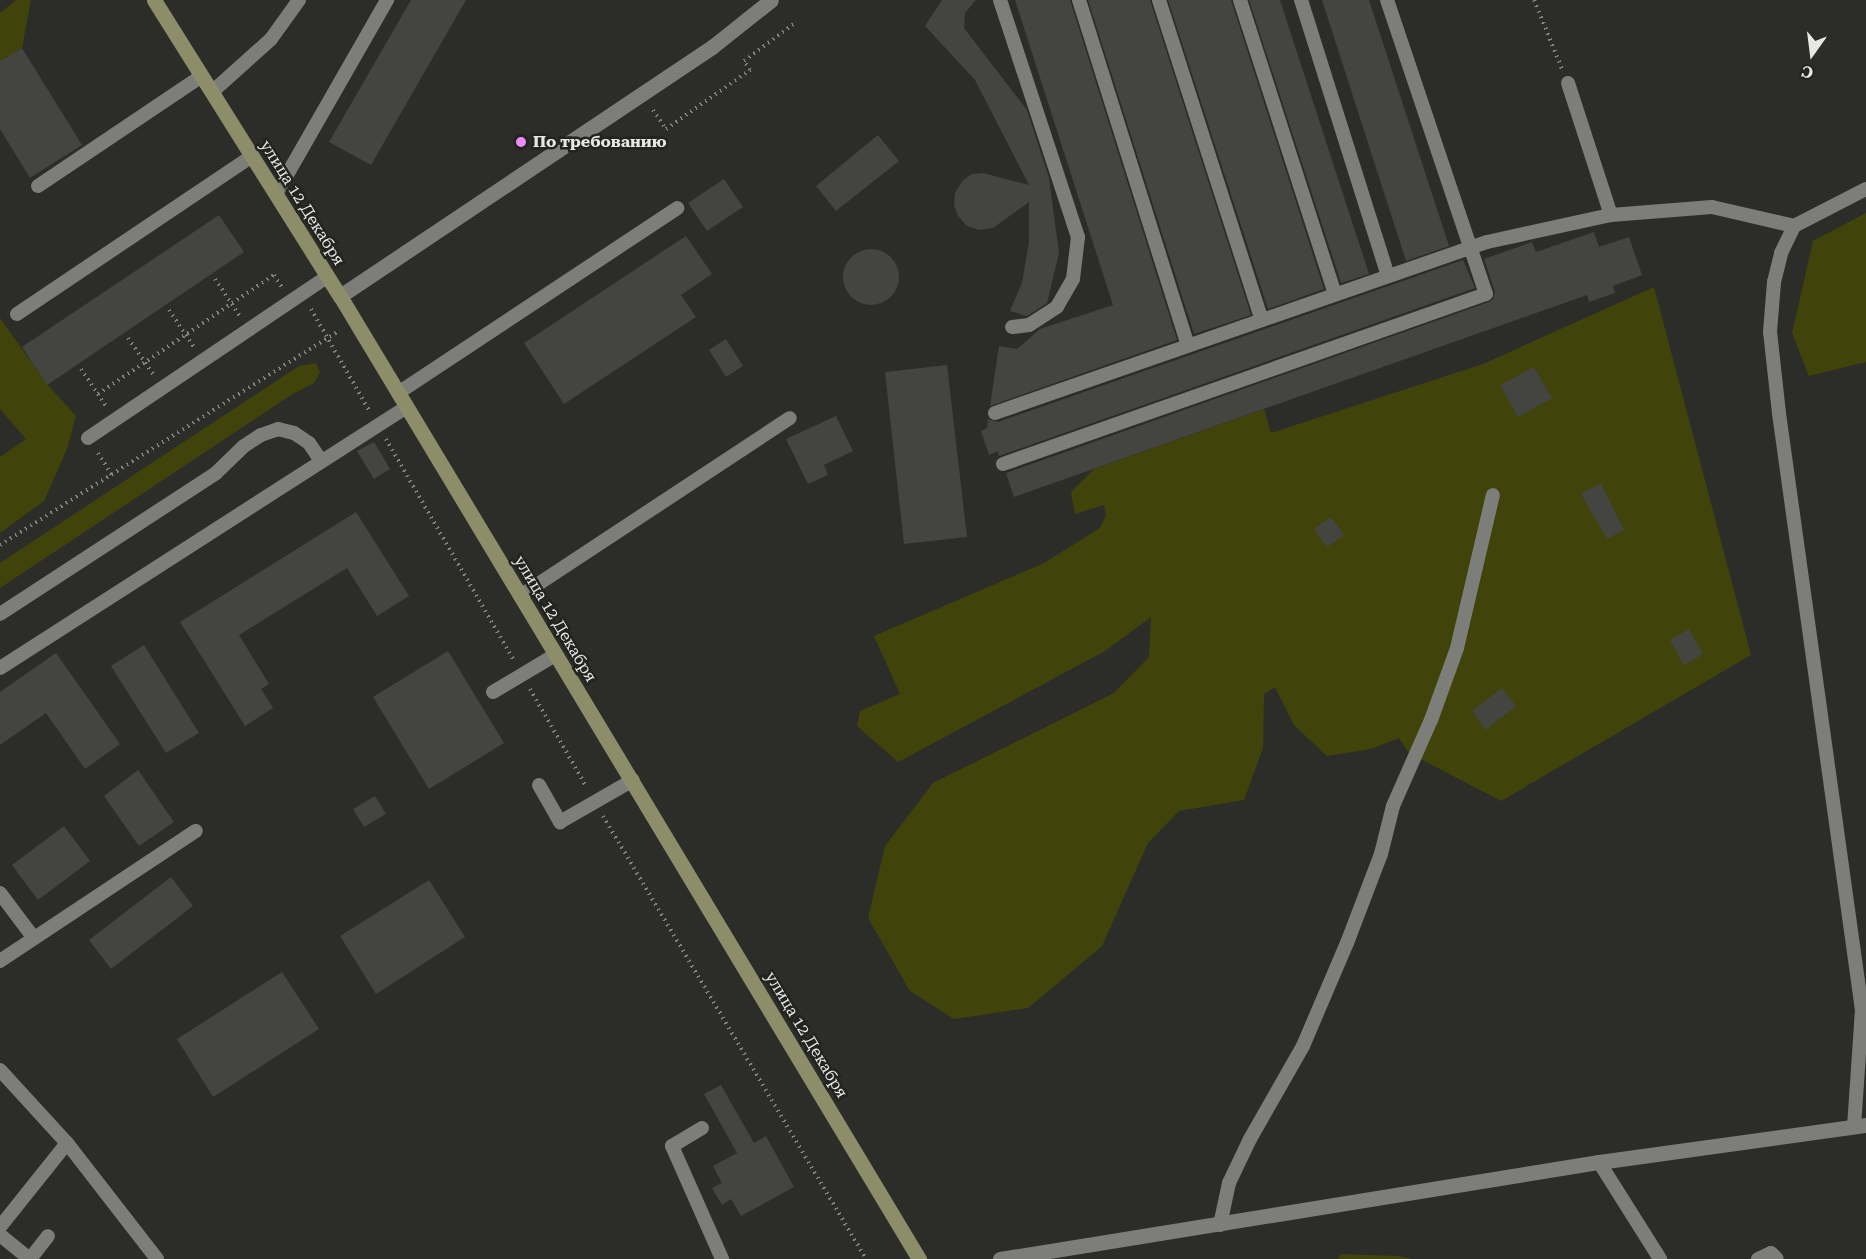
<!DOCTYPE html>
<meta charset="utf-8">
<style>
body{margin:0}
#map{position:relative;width:1866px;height:1259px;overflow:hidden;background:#2c2d29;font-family:"Roboto Serif",serif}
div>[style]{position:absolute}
.green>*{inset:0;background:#41440a}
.building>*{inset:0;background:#444440}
.round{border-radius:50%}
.path>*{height:4px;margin-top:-2px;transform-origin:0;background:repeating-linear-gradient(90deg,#848582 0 1.5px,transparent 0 6px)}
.service>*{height:14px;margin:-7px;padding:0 7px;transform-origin:7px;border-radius:7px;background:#7d7e79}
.minor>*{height:15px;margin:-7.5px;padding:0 7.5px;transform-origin:7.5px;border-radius:7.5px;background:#7d7e79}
.tertiary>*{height:15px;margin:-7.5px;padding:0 7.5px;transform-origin:7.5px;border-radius:7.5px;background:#7d7e79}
.secondary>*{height:15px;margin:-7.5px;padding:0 7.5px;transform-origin:7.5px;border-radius:7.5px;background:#8b8e69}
.dots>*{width:16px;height:16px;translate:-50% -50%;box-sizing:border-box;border:3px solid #23231f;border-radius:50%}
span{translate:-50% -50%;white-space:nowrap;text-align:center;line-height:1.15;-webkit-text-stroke:5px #23231f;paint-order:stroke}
.poi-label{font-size:16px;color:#e7e8e5;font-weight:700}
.left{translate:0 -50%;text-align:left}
.street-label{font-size:16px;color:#e7e8e5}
.north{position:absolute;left:1782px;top:24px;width:60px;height:60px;-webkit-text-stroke:4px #23231f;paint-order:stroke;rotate:194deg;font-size:16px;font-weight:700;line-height:24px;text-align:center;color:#e7e8e5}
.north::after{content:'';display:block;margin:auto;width:21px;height:27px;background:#e7e8e5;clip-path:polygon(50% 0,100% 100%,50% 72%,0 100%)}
</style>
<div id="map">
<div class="green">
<i style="clip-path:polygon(16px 0,31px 0,22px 48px,0 61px,0 13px)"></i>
<i style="clip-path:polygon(1866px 213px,1866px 362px,1809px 376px,1792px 333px,1813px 241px)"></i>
<i style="clip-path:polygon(1654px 287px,1751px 655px,1501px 801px,1409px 753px,1399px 738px,1371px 749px,1327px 756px,1294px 725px,1275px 687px,1264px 694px,1263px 748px,1244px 800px,1179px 811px,1148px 843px,1102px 946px,1028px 1008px,954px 1019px,910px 991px,868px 918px,885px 846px,933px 783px,1114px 693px,1149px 657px,1151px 617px,1105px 651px,898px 762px,857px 726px,860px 711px,900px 694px,874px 636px,1044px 563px,1100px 528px,1106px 515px,1104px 505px,1075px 514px,1071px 492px,1094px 469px,1264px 409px,1271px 433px,1483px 364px)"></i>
<i style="clip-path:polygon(0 318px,47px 384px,76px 416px,67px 449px,44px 501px,0 533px,0 457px,26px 439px,0 409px)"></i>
<i style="clip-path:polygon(316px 363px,320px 372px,314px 383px,291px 395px,0 588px,0 563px,299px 366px)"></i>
<i style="clip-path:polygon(1341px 1254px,1398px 1256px,1412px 1259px,1338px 1259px)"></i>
</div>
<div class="building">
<i style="clip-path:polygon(411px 0,466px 0,371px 165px,329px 142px)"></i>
<i style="clip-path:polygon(942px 0,976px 0,965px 13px,964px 28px,1027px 110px,1049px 178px,1059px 253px,1047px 303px,1027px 316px,1010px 311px,1022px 283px,1029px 242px,1029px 202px,993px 228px,979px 230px,967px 226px,958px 216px,954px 205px,955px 193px,963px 180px,972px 174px,983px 173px,1029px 185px,975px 80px,925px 26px)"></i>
<i style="clip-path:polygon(1015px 0,1070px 0,1177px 340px,990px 406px,999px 346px,1017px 349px,1040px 329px,1113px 305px)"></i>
<i style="clip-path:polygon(1088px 0,1150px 0,1251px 315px,1194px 334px)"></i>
<i style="clip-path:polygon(1168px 0,1231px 0,1324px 289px,1268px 309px)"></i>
<i style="clip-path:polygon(1249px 0,1280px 0,1369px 274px,1341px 283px)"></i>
<i style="clip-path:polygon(1322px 0,1369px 0,1449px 246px,1406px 261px)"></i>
<i style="clip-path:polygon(22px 48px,82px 145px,30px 178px,0 129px,0 61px)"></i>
<i style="clip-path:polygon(878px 135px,899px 161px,836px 211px,816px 186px)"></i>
<i style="clip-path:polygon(724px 179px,743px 207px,707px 231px,688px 203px)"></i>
<i style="clip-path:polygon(219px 215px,244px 252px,47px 385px,22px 347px)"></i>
<i style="clip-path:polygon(1594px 232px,1599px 247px,1629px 237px,1642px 275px,1613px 286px,1615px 293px,1589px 302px,1587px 295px,1014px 497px,1006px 473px,1489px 302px,1493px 299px,1495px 292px,1484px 259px,1532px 242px,1536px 252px)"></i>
<i style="clip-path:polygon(686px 236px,712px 274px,681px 295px,696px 317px,564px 404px,524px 343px)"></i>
<i class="round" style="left:843px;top:249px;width:56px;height:56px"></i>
<i style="clip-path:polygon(1463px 260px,1475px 288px,999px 456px,998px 451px,989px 455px,981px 431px,987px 428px,988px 419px,998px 422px)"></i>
<i style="clip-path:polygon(726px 339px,743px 366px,726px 377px,709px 350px)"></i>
<i style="clip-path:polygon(947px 365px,967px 537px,904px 544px,885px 372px)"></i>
<i style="clip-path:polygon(1534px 367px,1552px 398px,1518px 417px,1500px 385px)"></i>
<i style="clip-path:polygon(836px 416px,853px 451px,824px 465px,828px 475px,808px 484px,786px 439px)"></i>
<i style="clip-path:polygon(374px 442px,390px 469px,374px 479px,357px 451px)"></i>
<i style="clip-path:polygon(1601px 483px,1624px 530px,1607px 539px,1581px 494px)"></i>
<i style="clip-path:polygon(356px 512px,409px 596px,377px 616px,347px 568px,239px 635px,269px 684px,261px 689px,273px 708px,245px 726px,180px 622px)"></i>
<i style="clip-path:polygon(1331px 517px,1344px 535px,1327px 547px,1314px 529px)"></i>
<i style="clip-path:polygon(1689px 629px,1703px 654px,1684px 665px,1670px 640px)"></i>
<i style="clip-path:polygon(144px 645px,199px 733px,166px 753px,111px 666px)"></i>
<i style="clip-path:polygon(448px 651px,504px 743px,429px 789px,373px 697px)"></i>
<i style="clip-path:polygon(56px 653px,120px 744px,85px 769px,46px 713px,0 745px,0 692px)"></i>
<i style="clip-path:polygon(1502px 688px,1516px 706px,1486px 730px,1472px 711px)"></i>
<i style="clip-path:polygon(138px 770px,174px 822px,139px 846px,104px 796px)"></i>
<i style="clip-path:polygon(375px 796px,386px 814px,364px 827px,353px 809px)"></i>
<i style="clip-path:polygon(64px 826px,90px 861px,38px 900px,12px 865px)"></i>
<i style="clip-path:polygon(171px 877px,193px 906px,111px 969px,89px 940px)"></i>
<i style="clip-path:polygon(429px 880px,465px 937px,376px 994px,340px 936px)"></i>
<i style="clip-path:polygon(282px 972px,319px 1029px,213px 1097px,177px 1039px)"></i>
<i style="clip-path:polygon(721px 1085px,754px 1143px,766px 1136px,794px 1187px,741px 1216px,731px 1199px,722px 1205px,712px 1188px,722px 1183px,713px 1166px,737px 1153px,704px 1094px)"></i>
</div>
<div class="path">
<i style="left:1534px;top:0;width:74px;rotate:67.9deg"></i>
<i style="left:653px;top:110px;width:23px;rotate:56deg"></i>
<i style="left:666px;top:129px;width:103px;rotate:-35.1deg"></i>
<i style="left:750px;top:70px;width:11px;rotate:-124deg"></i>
<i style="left:744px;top:61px;width:64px;rotate:-36.7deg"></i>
<i style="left:215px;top:279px;width:45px;rotate:56deg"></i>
<i style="left:311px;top:309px;width:119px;rotate:60.2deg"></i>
<i style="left:169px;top:310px;width:45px;rotate:56deg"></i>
<i style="left:128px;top:338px;width:44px;rotate:55.2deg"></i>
<i style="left:81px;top:369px;width:45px;rotate:56deg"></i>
<i style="left:98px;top:394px;width:212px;rotate:-34.1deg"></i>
<i style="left:274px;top:275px;width:15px;rotate:58deg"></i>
<i style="left:386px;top:439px;width:256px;rotate:60deg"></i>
<i style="left:98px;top:453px;width:26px;rotate:58deg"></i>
<i style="left:0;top:545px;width:402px;rotate:-32.3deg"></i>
<i style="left:530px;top:689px;width:112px;rotate:60deg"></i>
<i style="left:603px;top:816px;width:515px;rotate:59.3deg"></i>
</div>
<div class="service">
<i style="left:1000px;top:0;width:250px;rotate:71.8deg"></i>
<i style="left:1078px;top:237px;width:42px;rotate:96.8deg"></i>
<i style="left:1073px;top:279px;width:32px;rotate:120deg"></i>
<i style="left:1057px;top:307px;width:33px;rotate:147deg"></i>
<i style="left:1029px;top:325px;width:17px;rotate:173deg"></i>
<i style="left:1079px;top:0;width:362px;rotate:72.5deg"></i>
<i style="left:1159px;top:0;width:336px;rotate:72.2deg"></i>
<i style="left:1240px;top:0;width:309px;rotate:72.1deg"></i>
<i style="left:1301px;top:0;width:289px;rotate:72.5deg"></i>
<i style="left:1568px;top:83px;width:139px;rotate:72deg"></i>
<i style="left:212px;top:92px;width:79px;rotate:-41.9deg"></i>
<i style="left:271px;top:39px;width:48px;rotate:-54.3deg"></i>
<i style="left:38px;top:186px;width:197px;rotate:-33.9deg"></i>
<i style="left:276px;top:194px;width:224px;rotate:-60.2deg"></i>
<i style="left:17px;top:314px;width:282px;rotate:-33.9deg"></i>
<i style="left:398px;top:393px;width:335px;rotate:-33.5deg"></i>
<i style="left:995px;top:413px;width:521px;rotate:-19.17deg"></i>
<i style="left:1487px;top:242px;width:127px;rotate:-12.3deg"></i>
<i style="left:1611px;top:215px;width:101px;rotate:-4.5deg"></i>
<i style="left:1712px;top:207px;width:84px;rotate:13deg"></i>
<i style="left:88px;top:438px;width:288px;rotate:-34deg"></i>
<i style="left:1003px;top:464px;width:512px;rotate:-19.39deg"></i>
<i style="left:1486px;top:294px;width:310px;rotate:-108.6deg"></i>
<i style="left:520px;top:596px;width:323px;rotate:-33.4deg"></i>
<i style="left:0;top:614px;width:258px;rotate:-33.1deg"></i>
<i style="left:216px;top:473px;width:39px;rotate:-44deg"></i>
<i style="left:244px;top:446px;width:20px;rotate:-33deg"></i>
<i style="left:261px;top:435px;width:18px;rotate:-19deg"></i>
<i style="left:278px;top:429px;width:16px;rotate:14deg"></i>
<i style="left:294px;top:433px;width:18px;rotate:34deg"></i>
<i style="left:309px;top:443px;width:22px;rotate:56deg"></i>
<i style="left:0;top:668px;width:483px;rotate:-32.7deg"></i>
<i style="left:493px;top:692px;width:72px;rotate:-30.8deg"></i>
<i style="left:539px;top:785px;width:43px;rotate:60.4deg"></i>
<i style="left:560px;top:822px;width:84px;rotate:-29.9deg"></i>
<i style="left:0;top:893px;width:55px;rotate:53.1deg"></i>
<i style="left:0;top:961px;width:235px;rotate:-33.6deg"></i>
<i style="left:0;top:1070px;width:99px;rotate:47.5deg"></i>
<i style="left:67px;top:1143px;width:147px;rotate:52.2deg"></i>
<i style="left:1854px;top:1127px;width:117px;rotate:-86.1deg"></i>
<i style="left:1862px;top:1010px;width:603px;rotate:-97.92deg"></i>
<i style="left:1779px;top:413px;width:81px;rotate:-96.3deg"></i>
<i style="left:1770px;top:332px;width:50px;rotate:-85.4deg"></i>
<i style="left:1774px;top:282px;width:30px;rotate:-76deg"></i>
<i style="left:1781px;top:253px;width:30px;rotate:-64deg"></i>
<i style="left:1794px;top:226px;width:81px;rotate:-27.2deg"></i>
<i style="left:702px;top:1128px;width:35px;rotate:149deg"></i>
<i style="left:672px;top:1146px;width:124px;rotate:66.1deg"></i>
<i style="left:1599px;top:1162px;width:115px;rotate:57.8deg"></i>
<i style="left:1220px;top:1225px;width:43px;rotate:-77.9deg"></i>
<i style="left:1229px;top:1183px;width:49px;rotate:-64.5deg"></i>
<i style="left:1250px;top:1139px;width:107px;rotate:-60.3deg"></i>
<i style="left:1303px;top:1046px;width:112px;rotate:-66.9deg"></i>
<i style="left:1347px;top:943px;width:95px;rotate:-69.1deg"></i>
<i style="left:1381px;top:854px;width:49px;rotate:-76deg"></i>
<i style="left:1393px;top:806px;width:94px;rotate:-66.2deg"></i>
<i style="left:1431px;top:720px;width:77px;rotate:-70.1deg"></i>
<i style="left:1457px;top:648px;width:157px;rotate:-76.8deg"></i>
<i style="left:0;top:1227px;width:107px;rotate:-51.4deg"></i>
<i style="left:0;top:1235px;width:38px;rotate:39deg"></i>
<i style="left:30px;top:1259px;width:29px;rotate:-52deg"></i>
<i style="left:1758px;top:1259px;width:14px;rotate:-25deg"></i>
<i style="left:1771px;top:1253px;width:8px;rotate:45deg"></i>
</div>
<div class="minor">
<i style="left:1000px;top:1259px;width:607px;rotate:-9.2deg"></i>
<i style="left:1599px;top:1162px;width:270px;rotate:-7.9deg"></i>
</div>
<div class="tertiary">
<i style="left:340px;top:296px;width:448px;rotate:-33.8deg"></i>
<i style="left:712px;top:47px;width:75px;rotate:-38.5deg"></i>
</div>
<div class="secondary">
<i style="left:154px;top:0;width:350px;rotate:57.9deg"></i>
<i style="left:340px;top:296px;width:1124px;rotate:58.98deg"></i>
</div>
<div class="dots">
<i style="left:521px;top:142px;background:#ed8cf9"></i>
</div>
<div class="poi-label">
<span class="left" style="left:533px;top:142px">По требованию</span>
</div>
<div class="street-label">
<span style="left:302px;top:203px;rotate:58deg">улица 12 Декабря</span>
<span style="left:555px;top:619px;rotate:59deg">улица 12 Декабря</span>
<span style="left:806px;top:1035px;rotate:59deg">улица 12 Декабря</span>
</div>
<div class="north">С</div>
</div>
